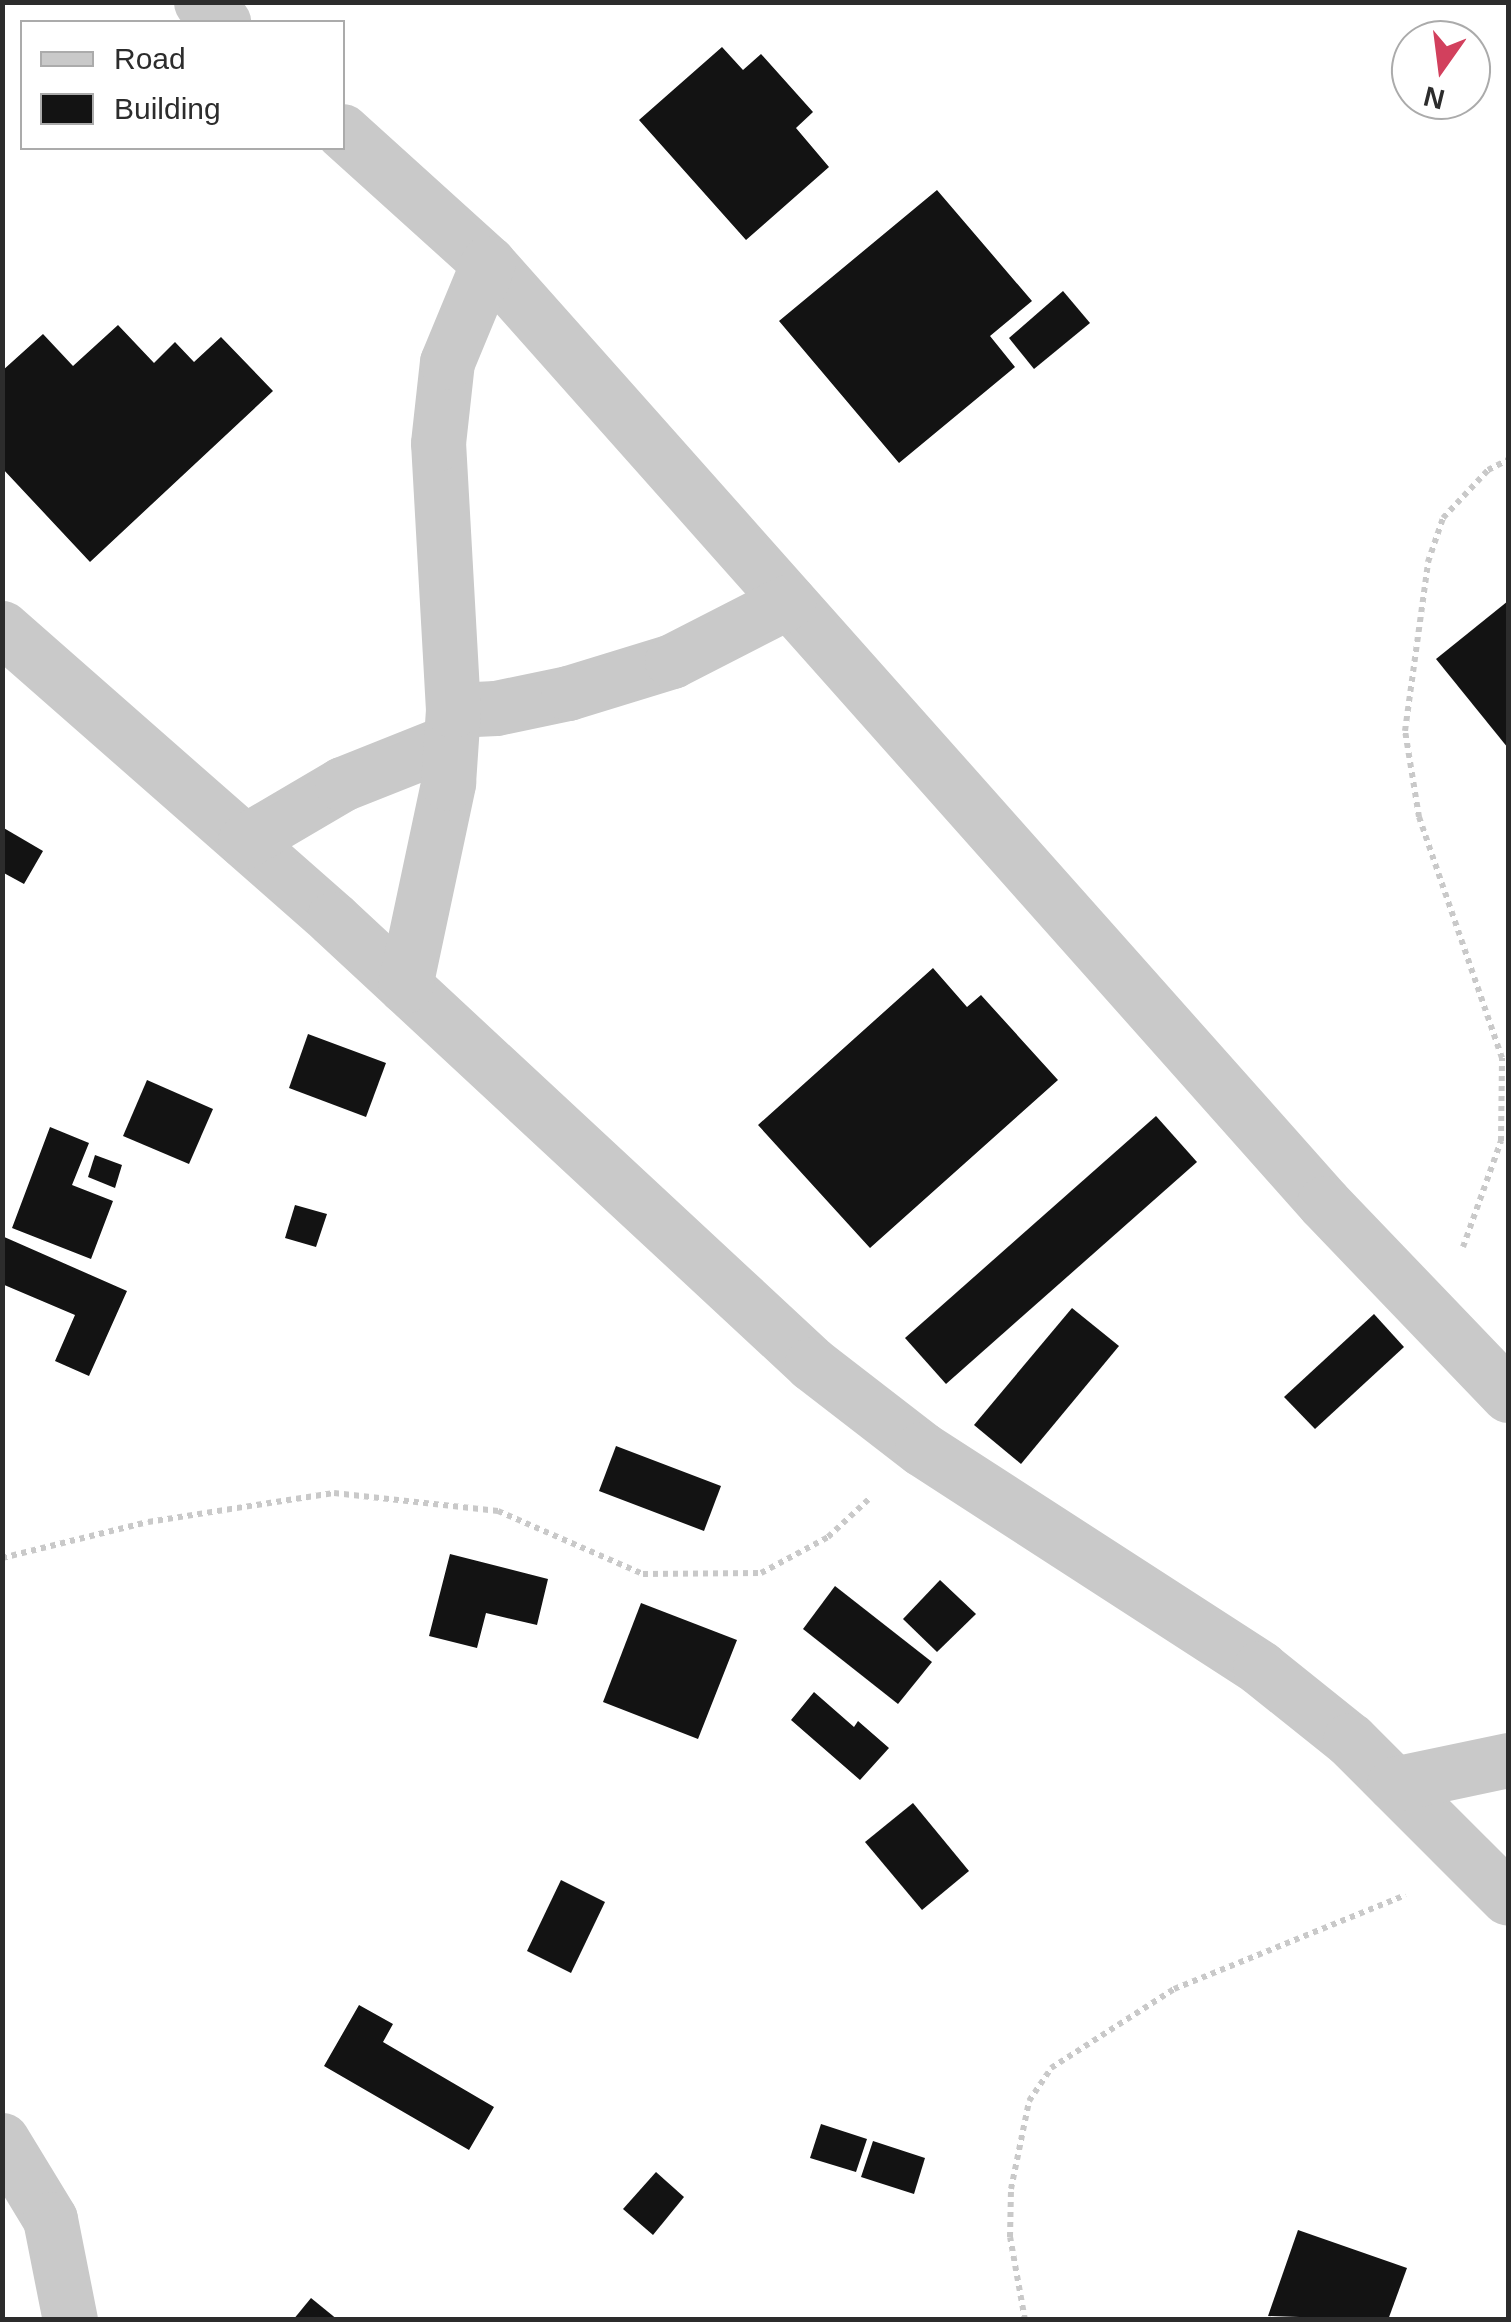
<!DOCTYPE html>
<style>
body{margin:0}
#map{position:relative;width:1511px;height:2322px;overflow:hidden;background:#fff;font-family:Arial,sans-serif}
div>[style]{position:absolute}
.building>*{inset:0;background:#131313}
.path>*{height:6px;margin-top:-3px;transform-origin:0;background:repeating-linear-gradient(90deg,#c9c9c9 0 5px,transparent 0 10px)}
.minor>*{height:55px;margin:-27.5px;padding:0 27.5px;transform-origin:27.5px;border-radius:27.5px;background:#c9c9c9}
span{translate:-50% -50%;white-space:nowrap;text-align:center;line-height:1.15;-webkit-text-stroke:10px #fff;paint-order:stroke}
.frame{position:absolute;inset:0;border:5px solid #2c2c2c;pointer-events:none}
.legend{position:absolute;left:20px;top:20px;width:325px;height:130px;box-sizing:border-box;background:#fff;border:2px solid #ababab;margin:0;padding:12px 18px;list-style:none;font-size:30px;color:#2c2c2c}
.legend li{display:flex;align-items:center;gap:20px;height:50px}
.legend b{width:50px;border:2px solid #ababab}
.north{position:absolute;left:1391px;top:20px;width:100px;height:100px;box-sizing:border-box;background:#fff;border:2px solid #ababab;border-radius:50%;rotate:194deg;font-size:28px;font-weight:700;line-height:40px;text-align:center;color:#2c2c2c}
.north::after{content:'';display:block;margin:auto;width:35px;height:45px;background:#d2405d;clip-path:polygon(50% 0,100% 100%,50% 72%,0 100%)}
</style>
<div id="map">
<div class="building">
<i style="clip-path:polygon(722px 47px,743px 70px,761px 54px,813px 112px,796px 128px,829px 167px,746px 240px,639px 120px)"></i>
<i style="clip-path:polygon(937px 190px,1032px 301px,990px 336px,1015px 367px,899px 463px,779px 321px)"></i>
<i style="clip-path:polygon(1063px 291px,1090px 323px,1034px 369px,1009px 338px)"></i>
<i style="clip-path:polygon(118px 325px,154px 363px,175px 342px,194px 362px,221px 337px,273px 391px,90px 562px,2px 468px,2px 371px,43px 334px,73px 366px)"></i>
<i style="clip-path:polygon(1508px 601px,1508px 748px,1436px 659px)"></i>
<i style="clip-path:polygon(2px 827px,43px 851px,24px 884px,2px 872px)"></i>
<i style="clip-path:polygon(933px 968px,967px 1007px,981px 995px,1058px 1080px,870px 1248px,758px 1125px)"></i>
<i style="clip-path:polygon(308px 1034px,386px 1063px,366px 1117px,289px 1088px)"></i>
<i style="clip-path:polygon(147px 1080px,213px 1109px,189px 1164px,123px 1136px)"></i>
<i style="clip-path:polygon(1156px 1116px,1197px 1162px,946px 1384px,905px 1338px)"></i>
<i style="clip-path:polygon(50px 1127px,89px 1143px,72px 1185px,113px 1201px,91px 1259px,12px 1228px)"></i>
<i style="clip-path:polygon(95px 1155px,122px 1165px,115px 1188px,88px 1177px)"></i>
<i style="clip-path:polygon(295px 1205px,327px 1214px,316px 1247px,285px 1238px)"></i>
<i style="clip-path:polygon(2px 1236px,127px 1291px,89px 1376px,55px 1361px,75px 1315px,2px 1284px)"></i>
<i style="clip-path:polygon(1072px 1308px,1119px 1346px,1021px 1464px,974px 1425px)"></i>
<i style="clip-path:polygon(1374px 1314px,1404px 1347px,1315px 1429px,1284px 1397px)"></i>
<i style="clip-path:polygon(616px 1446px,721px 1486px,704px 1531px,599px 1491px)"></i>
<i style="clip-path:polygon(450px 1554px,548px 1579px,537px 1625px,486px 1613px,477px 1648px,429px 1636px)"></i>
<i style="clip-path:polygon(940px 1580px,976px 1614px,937px 1652px,903px 1619px)"></i>
<i style="clip-path:polygon(835px 1586px,932px 1662px,898px 1704px,803px 1629px)"></i>
<i style="clip-path:polygon(641px 1603px,737px 1640px,698px 1739px,603px 1702px)"></i>
<i style="clip-path:polygon(814px 1692px,854px 1727px,858px 1721px,889px 1748px,860px 1780px,791px 1720px)"></i>
<i style="clip-path:polygon(913px 1803px,969px 1871px,922px 1910px,865px 1842px)"></i>
<i style="clip-path:polygon(561px 1880px,605px 1902px,571px 1973px,527px 1951px)"></i>
<i style="clip-path:polygon(359px 2005px,393px 2024px,383px 2042px,494px 2107px,469px 2150px,324px 2066px)"></i>
<i style="clip-path:polygon(821px 2124px,867px 2139px,856px 2172px,810px 2158px)"></i>
<i style="clip-path:polygon(873px 2141px,925px 2158px,914px 2194px,861px 2177px)"></i>
<i style="clip-path:polygon(656px 2172px,684px 2197px,653px 2235px,623px 2209px)"></i>
<i style="clip-path:polygon(1298px 2230px,1407px 2268px,1388px 2320px,1268px 2316px)"></i>
<i style="clip-path:polygon(311px 2298px,338px 2320px,293px 2320px)"></i>
</div>
<div class="path">
<i style="left:1463px;top:1247px;width:113px;rotate:-70.3deg"></i>
<i style="left:1501px;top:1141px;width:83px;rotate:-89.3deg"></i>
<i style="left:1502px;top:1058px;width:255px;rotate:-109deg"></i>
<i style="left:1419px;top:817px;width:87px;rotate:-99.2deg"></i>
<i style="left:1405px;top:731px;width:171px;rotate:-82.2deg"></i>
<i style="left:1428px;top:562px;width:46px;rotate:-71.2deg"></i>
<i style="left:1443px;top:518px;width:66px;rotate:-46.8deg"></i>
<i style="left:1488px;top:470px;width:22px;rotate:-27deg"></i>
<i style="left:2px;top:1558px;width:150px;rotate:-13.9deg"></i>
<i style="left:148px;top:1522px;width:188px;rotate:-8.9deg"></i>
<i style="left:334px;top:1493px;width:165px;rotate:6.3deg"></i>
<i style="left:498px;top:1511px;width:158px;rotate:23.5deg"></i>
<i style="left:643px;top:1574px;width:118px;rotate:-0.5deg"></i>
<i style="left:761px;top:1573px;width:76px;rotate:-28.2deg"></i>
<i style="left:828px;top:1537px;width:59px;rotate:-42.9deg"></i>
<i style="left:1025px;top:2320px;width:84px;rotate:-100.2deg"></i>
<i style="left:1010px;top:2237px;width:48px;rotate:-88.8deg"></i>
<i style="left:1011px;top:2189px;width:90px;rotate:-78.4deg"></i>
<i style="left:1029px;top:2101px;width:40px;rotate:-56deg"></i>
<i style="left:1051px;top:2068px;width:146px;rotate:-32.7deg"></i>
<i style="left:1174px;top:1989px;width:250px;rotate:-22.1deg"></i>
</div>
<div class="minor">
<i style="left:201px;top:2px;width:30px;rotate:42deg"></i>
<i style="left:342px;top:131px;width:197px;rotate:42.1deg"></i>
<i style="left:488px;top:263px;width:1258px;rotate:48.35deg"></i>
<i style="left:1324px;top:1203px;width:266px;rotate:46.2deg"></i>
<i style="left:2px;top:628px;width:441px;rotate:41.3deg"></i>
<i style="left:333px;top:919px;width:654px;rotate:42.89deg"></i>
<i style="left:812px;top:1364px;width:139px;rotate:37.7deg"></i>
<i style="left:922px;top:1449px;width:403px;rotate:32.9deg"></i>
<i style="left:1260px;top:1668px;width:115px;rotate:38.7deg"></i>
<i style="left:1350px;top:1740px;width:223px;rotate:45deg"></i>
<i style="left:453px;top:710px;width:43px;rotate:-2.7deg"></i>
<i style="left:496px;top:708px;width:74px;rotate:-11.8deg"></i>
<i style="left:568px;top:693px;width:109px;rotate:-17.1deg"></i>
<i style="left:672px;top:661px;width:131px;rotate:-27.1deg"></i>
<i style="left:245px;top:841px;width:113px;rotate:-30.4deg"></i>
<i style="left:342px;top:784px;width:116px;rotate:-21.7deg"></i>
<i style="left:405px;top:986px;width:208px;rotate:-78deg"></i>
<i style="left:448px;top:783px;width:73px;rotate:-86.1deg"></i>
<i style="left:453px;top:710px;width:267px;rotate:-93.2deg"></i>
<i style="left:438px;top:443px;width:81px;rotate:-83.7deg"></i>
<i style="left:447px;top:362px;width:107px;rotate:-67.5deg"></i>
<i style="left:1394px;top:1784px;width:116px;rotate:-11.9deg"></i>
<i style="left:2px;top:2140px;width:92px;rotate:58.7deg"></i>
<i style="left:50px;top:2219px;width:103px;rotate:78.8deg"></i>
</div>
<div class="frame"></div>
<ul class="legend">
<li><b style="height:12px;background:#c9c9c9"></b>Road</li>
<li><b style="height:28px;background:#131313"></b>Building</li>
</ul>
<div class="north">N</div>
</div>
